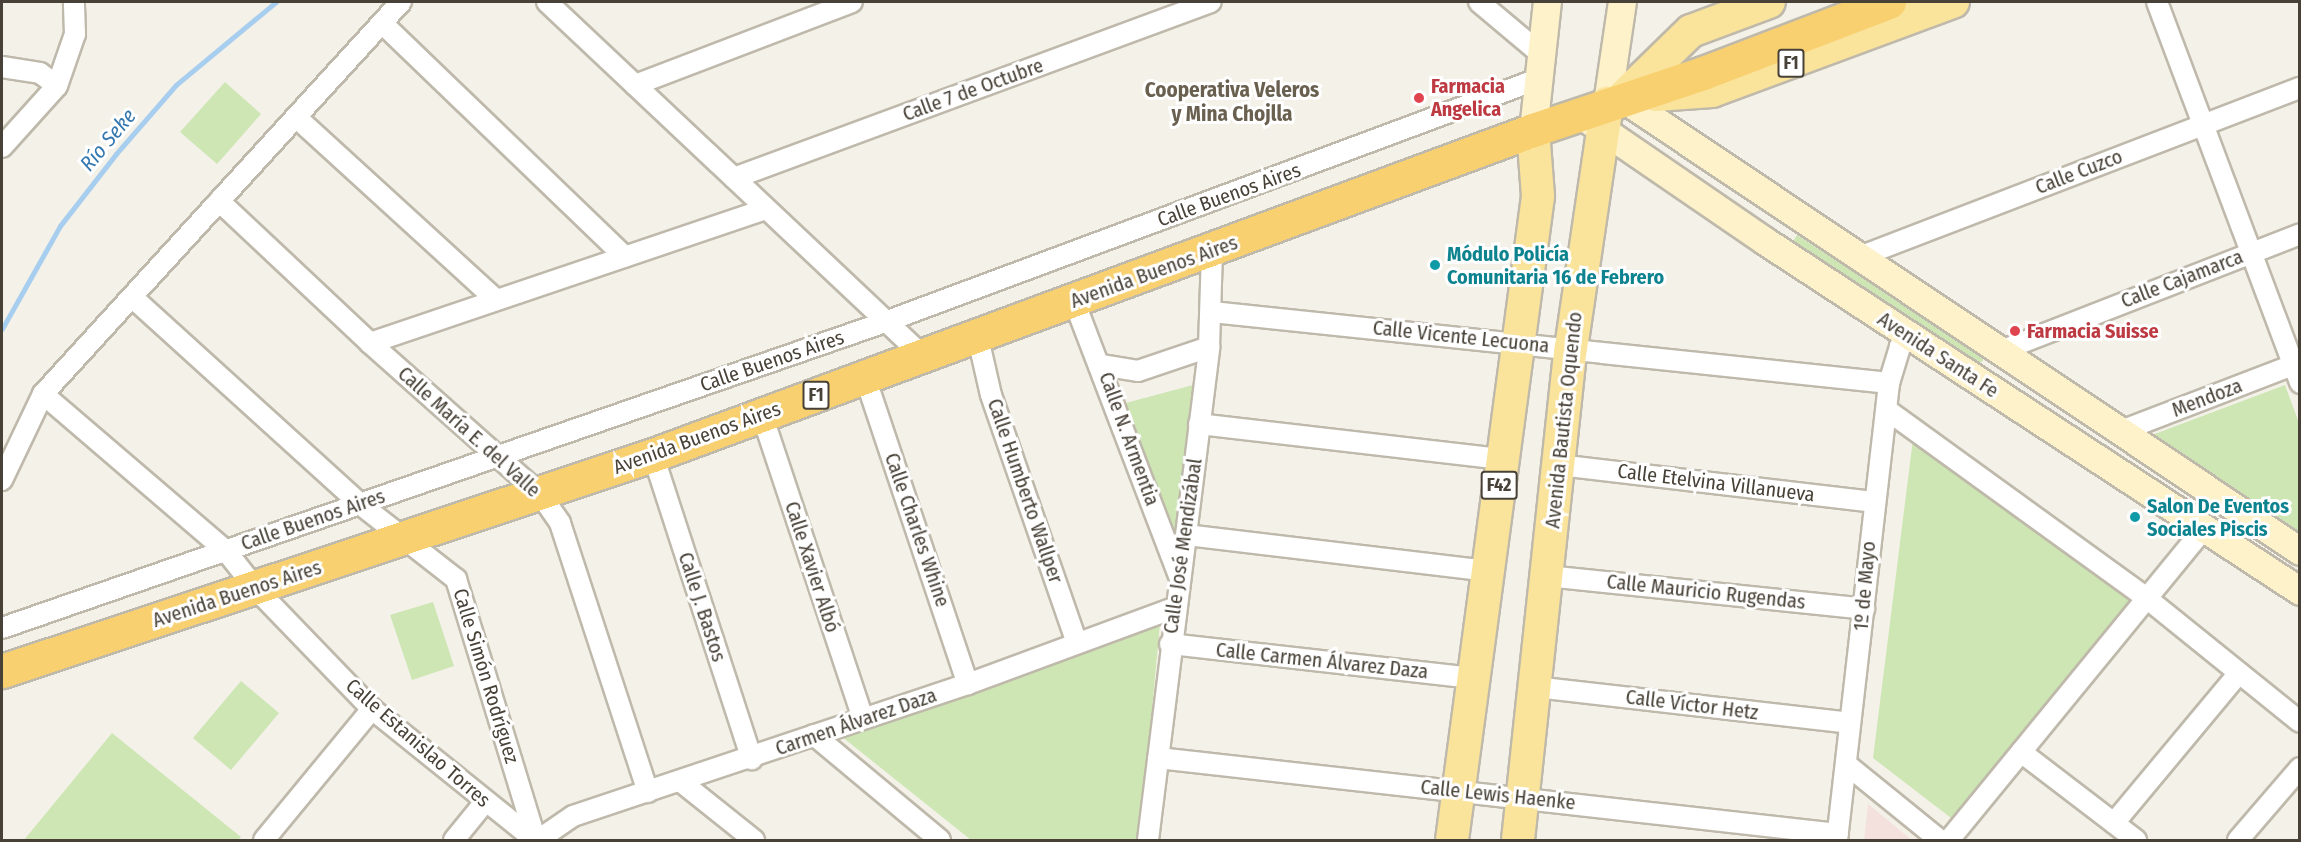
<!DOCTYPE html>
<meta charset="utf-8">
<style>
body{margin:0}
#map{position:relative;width:2301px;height:842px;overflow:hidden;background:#f4f1e9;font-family:"Fira Sans Condensed",sans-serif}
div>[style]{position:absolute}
.medical>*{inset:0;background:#f4e1dd}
.green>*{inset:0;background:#cde6b3}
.stream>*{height:4.5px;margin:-2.25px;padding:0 2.25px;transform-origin:2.25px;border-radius:2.25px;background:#a7ceee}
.roads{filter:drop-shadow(2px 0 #bfb9ab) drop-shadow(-2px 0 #bfb9ab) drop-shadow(0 2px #bfb9ab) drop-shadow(0 -2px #bfb9ab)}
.street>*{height:20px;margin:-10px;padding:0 10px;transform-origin:10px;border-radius:10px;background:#fff}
.secondary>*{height:27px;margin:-13.5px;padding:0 13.5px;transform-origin:13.5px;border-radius:13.5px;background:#fdf2ca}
.primary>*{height:32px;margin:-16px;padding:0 16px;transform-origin:16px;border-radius:16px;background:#fae39b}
.highway>*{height:33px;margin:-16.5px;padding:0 16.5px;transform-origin:16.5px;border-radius:16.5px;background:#f8d06f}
.dots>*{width:16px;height:16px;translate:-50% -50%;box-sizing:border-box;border:3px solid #fff;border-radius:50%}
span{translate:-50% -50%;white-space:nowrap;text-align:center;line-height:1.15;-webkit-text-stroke:6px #fff;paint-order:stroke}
.shield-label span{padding:2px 4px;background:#fff;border:2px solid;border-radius:4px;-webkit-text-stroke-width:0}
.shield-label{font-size:18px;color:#474137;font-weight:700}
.health-label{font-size:20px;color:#be3a42;font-weight:700}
.left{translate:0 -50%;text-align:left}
.street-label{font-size:20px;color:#474137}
.culture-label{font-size:20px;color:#0d838f;font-weight:700}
.neighbourhood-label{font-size:21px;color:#69604f;font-weight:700}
.water-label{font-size:21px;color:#3477af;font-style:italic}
.frame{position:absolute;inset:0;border:3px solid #474137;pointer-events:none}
</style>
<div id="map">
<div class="medical">
<i style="clip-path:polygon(1868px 804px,1912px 840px,1864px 840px)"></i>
</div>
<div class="green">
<i style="clip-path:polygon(225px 82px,261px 114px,217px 164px,180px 132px)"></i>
<i style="clip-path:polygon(1797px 235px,1983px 356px,1983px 361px,1978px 364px,1792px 243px)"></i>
<i style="clip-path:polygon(1197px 384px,1176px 536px,1122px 404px)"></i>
<i style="clip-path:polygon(2285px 385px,2299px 423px,2299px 533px,2152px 435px)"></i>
<i style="clip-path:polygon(1916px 415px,2136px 595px,1955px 821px,1873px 758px)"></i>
<i style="clip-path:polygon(433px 602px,454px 666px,412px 680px,390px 615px)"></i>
<i style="clip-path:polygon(1160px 623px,1140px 840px,971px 840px,841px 736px)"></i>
<i style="clip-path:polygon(241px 681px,279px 713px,231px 770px,193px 738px)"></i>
<i style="clip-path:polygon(112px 733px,241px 837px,238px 840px,24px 840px)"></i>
</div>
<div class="stream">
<i style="left:2px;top:329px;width:118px;rotate:-60.6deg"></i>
<i style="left:60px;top:226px;width:91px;rotate:-52.1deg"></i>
<i style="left:116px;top:154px;width:91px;rotate:-49deg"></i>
<i style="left:176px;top:85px;width:130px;rotate:-39.7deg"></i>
</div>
<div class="roads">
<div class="street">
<i style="left:547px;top:2px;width:516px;rotate:43.27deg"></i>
<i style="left:1479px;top:2px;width:81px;rotate:40deg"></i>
<i style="left:2157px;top:2px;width:407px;rotate:69.4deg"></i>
<i style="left:382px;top:23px;width:337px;rotate:43.9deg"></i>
<i style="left:2px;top:67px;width:38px;rotate:9deg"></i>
<i style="left:40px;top:73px;width:21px;rotate:37deg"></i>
<i style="left:635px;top:85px;width:232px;rotate:-20.9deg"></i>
<i style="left:296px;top:117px;width:270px;rotate:42.4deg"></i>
<i style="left:2px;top:147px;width:82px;rotate:-48deg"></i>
<i style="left:57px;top:86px;width:55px;rotate:-70.9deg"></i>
<i style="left:75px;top:34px;width:32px;rotate:-92deg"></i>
<i style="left:734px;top:178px;width:508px;rotate:-20.25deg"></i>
<i style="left:219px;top:201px;width:207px;rotate:43.2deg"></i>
<i style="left:370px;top:343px;width:227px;rotate:41.6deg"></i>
<i style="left:540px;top:494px;width:35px;rotate:55deg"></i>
<i style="left:560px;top:523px;width:283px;rotate:71.9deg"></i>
<i style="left:1859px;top:257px;width:472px;rotate:-21deg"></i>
<i style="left:132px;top:297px;width:308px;rotate:42.2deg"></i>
<i style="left:360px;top:504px;width:122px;rotate:38deg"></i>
<i style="left:456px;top:579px;width:273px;rotate:73deg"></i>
<i style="left:1074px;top:301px;width:294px;rotate:69.1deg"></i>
<i style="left:1212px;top:312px;width:681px;rotate:5.99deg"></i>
<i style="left:978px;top:338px;width:58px;rotate:77.2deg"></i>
<i style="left:991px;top:395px;width:262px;rotate:70.9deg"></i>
<i style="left:370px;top:343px;width:417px;rotate:-18.7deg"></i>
<i style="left:1998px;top:352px;width:324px;rotate:-21.3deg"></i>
<i style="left:1101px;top:365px;width:37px;rotate:9deg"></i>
<i style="left:1138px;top:371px;width:75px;rotate:-18.7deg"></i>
<i style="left:865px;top:377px;width:324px;rotate:71.5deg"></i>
<i style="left:43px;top:394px;width:241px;rotate:40.6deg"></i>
<i style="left:226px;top:551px;width:48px;rotate:51.7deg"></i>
<i style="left:256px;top:589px;width:167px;rotate:46deg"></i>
<i style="left:372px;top:709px;width:209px;rotate:38.8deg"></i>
<i style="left:1887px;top:410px;width:324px;rotate:35.9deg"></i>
<i style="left:2149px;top:600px;width:194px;rotate:38.9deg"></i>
<i style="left:762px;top:415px;width:319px;rotate:71.6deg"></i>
<i style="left:1199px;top:424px;width:306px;rotate:6.6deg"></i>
<i style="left:2121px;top:431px;width:184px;rotate:-21deg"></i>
<i style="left:653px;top:455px;width:320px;rotate:72deg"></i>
<i style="left:1559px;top:465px;width:315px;rotate:6.7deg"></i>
<i style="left:2px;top:480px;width:95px;rotate:-64.5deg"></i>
<i style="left:43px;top:394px;width:531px;rotate:-47.6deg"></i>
<i style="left:1187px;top:535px;width:303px;rotate:6.8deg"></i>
<i style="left:1547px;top:576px;width:319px;rotate:5.9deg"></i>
<i style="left:2px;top:628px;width:935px;rotate:-19.11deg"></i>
<i style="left:885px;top:322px;width:697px;rotate:-20.41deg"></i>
<i style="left:1170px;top:644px;width:306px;rotate:6.4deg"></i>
<i style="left:1535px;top:687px;width:317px;rotate:6.5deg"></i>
<i style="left:814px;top:735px;width:164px;rotate:39.8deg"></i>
<i style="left:2021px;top:752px;width:145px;rotate:37.4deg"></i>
<i style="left:1158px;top:758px;width:684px;rotate:6.38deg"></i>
<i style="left:1846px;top:764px;width:121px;rotate:39deg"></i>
<i style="left:680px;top:781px;width:95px;rotate:38.6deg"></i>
<i style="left:2114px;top:823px;width:195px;rotate:-50.2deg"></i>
<i style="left:264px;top:840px;width:170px;rotate:-50.5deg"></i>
<i style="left:454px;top:840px;width:49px;rotate:-50.8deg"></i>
<i style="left:538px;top:840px;width:42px;rotate:-34.4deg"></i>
<i style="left:573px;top:816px;width:416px;rotate:-18.5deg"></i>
<i style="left:968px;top:684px;width:222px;rotate:-20.3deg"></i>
<i style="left:1148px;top:840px;width:497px;rotate:-82.9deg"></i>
<i style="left:1209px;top:347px;width:97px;rotate:-88.2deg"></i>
<i style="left:1837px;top:840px;width:460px;rotate:-83.5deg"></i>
<i style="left:1889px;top:383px;width:39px;rotate:-73deg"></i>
<i style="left:1900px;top:346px;width:14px;rotate:-54deg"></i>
<i style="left:1949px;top:840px;width:403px;rotate:-50.7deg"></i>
<i style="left:2238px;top:840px;width:95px;rotate:-49.3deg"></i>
</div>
<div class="secondary">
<i style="left:1622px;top:98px;width:815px;rotate:33.75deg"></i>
<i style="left:1607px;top:103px;width:102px;rotate:-81.6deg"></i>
<i style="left:1587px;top:119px;width:216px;rotate:34.4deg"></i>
<i style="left:1765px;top:241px;width:639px;rotate:33.19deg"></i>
<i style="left:1533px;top:130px;width:129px;rotate:-83.8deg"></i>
</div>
<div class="primary">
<i style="left:1656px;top:95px;width:56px;rotate:-4.1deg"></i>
<i style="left:1712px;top:91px;width:257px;rotate:-20.3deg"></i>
<i style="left:1622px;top:98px;width:96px;rotate:-44.2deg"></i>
<i style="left:1691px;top:31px;width:83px;rotate:-20.4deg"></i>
<i style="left:1452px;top:840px;width:650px;rotate:-82.39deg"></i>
<i style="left:1538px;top:196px;width:66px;rotate:-94.3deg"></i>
<i style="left:1518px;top:840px;width:495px;rotate:-83.9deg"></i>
<i style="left:1571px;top:348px;width:248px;rotate:-81.6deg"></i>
</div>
<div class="highway">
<i style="left:2px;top:671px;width:686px;rotate:-18.36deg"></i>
<i style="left:653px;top:455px;width:938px;rotate:-20.27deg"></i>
<i style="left:1533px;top:130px;width:179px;rotate:-18.5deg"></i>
<i style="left:1703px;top:73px;width:199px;rotate:-20.9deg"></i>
</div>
</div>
<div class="dots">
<i style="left:1419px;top:98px;background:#e0444e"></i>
<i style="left:1435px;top:265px;background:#0f9aa8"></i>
<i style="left:2015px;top:331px;background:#e0444e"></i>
<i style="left:2135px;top:517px;background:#0f9aa8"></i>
</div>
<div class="shield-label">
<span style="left:1791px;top:63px">F1</span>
<span style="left:816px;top:395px">F1</span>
<span style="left:1499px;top:485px">F42</span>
</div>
<div class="health-label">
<span class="left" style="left:1431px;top:98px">Farmacia<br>Angelica</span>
<span class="left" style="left:2027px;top:331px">Farmacia Suisse</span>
</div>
<div class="street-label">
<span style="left:973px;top:90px;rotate:-20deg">Calle 7 de Octubre</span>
<span style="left:2079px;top:172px;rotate:-21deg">Calle Cuzco</span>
<span style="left:1229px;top:195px;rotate:-20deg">Calle Buenos Aires</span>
<span style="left:1154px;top:272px;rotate:-20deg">Avenida Buenos Aires</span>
<span style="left:2182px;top:279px;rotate:-21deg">Calle Cajamarca</span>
<span style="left:1461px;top:337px;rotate:6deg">Calle Vicente Lecuona</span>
<span style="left:1938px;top:355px;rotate:33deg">Avenida Santa Fe</span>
<span style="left:772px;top:361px;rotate:-19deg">Calle Buenos Aires</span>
<span style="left:2207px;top:398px;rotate:-21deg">Mendoza</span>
<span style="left:1564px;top:420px;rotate:-84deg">Avenida Bautista Oquendo</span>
<span style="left:469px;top:432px;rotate:42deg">Calle María E. del Valle</span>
<span style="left:697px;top:438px;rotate:-20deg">Avenida Buenos Aires</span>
<span style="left:1129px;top:439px;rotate:70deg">Calle N. Armentia</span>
<span style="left:1716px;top:483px;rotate:7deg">Calle Etelvina Villanueva</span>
<span style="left:1025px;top:491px;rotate:71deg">Calle Humberto Wallper</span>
<span style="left:313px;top:520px;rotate:-19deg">Calle Buenos Aires</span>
<span style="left:917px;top:530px;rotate:71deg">Calle Charles Whine</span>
<span style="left:1183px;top:546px;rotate:-82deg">Calle José Mendizábal</span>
<span style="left:812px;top:567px;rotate:72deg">Calle Xavier Albó</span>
<span style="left:1865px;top:586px;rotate:-85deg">1º de Mayo</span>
<span style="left:1706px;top:592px;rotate:6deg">Calle Mauricio Rugendas</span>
<span style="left:237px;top:594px;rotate:-18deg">Avenida Buenos Aires</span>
<span style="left:702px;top:607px;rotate:72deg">Calle J. Bastos</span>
<span style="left:1322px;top:661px;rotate:6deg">Calle Carmen Álvarez Daza</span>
<span style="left:486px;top:676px;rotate:73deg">Calle Simón Rodríguez</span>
<span style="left:1692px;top:705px;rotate:7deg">Calle Víctor Hetz</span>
<span style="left:856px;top:722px;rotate:-19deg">Carmen Álvarez Daza</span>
<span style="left:418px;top:743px;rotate:41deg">Calle Estanislao Torres</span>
<span style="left:1498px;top:795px;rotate:6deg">Calle Lewis Haenke</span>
</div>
<div class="culture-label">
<span class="left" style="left:1447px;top:266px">Módulo Policía<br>Comunitaria 16 de Febrero</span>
<span class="left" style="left:2147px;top:518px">Salon De Eventos<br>Sociales Piscis</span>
</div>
<div class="neighbourhood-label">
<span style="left:1232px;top:102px">Cooperativa Veleros<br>y Mina Chojlla</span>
</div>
<div class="water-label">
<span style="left:108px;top:140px;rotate:-50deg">Río Seke</span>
</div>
<div class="frame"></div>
</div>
